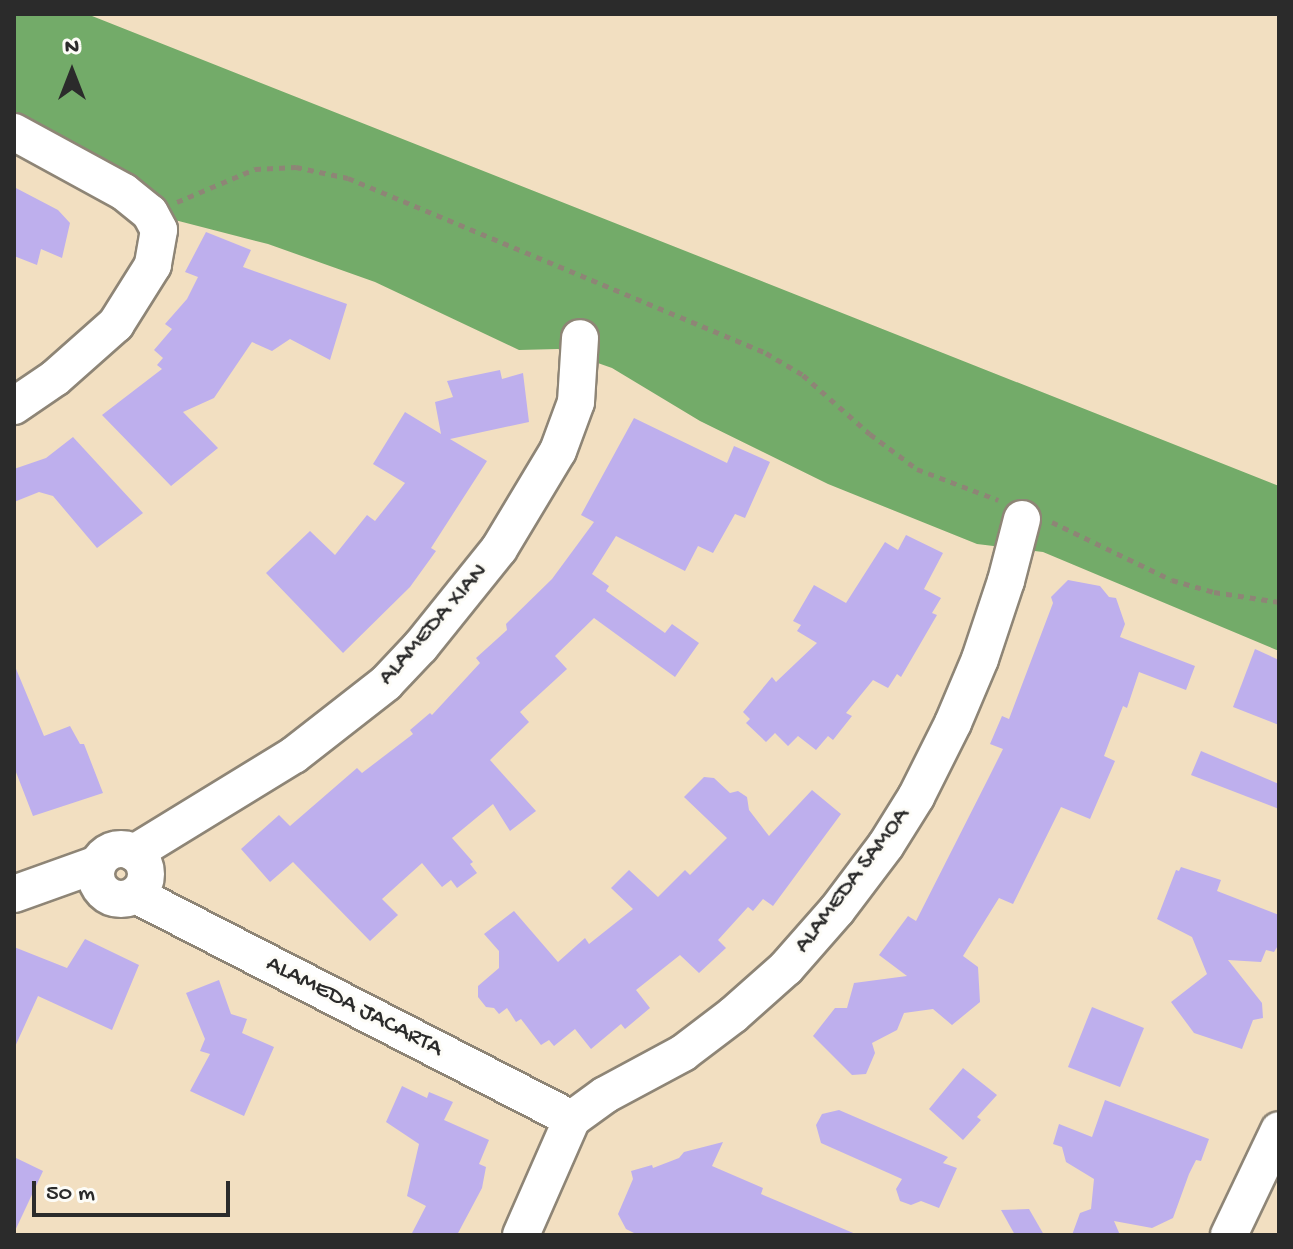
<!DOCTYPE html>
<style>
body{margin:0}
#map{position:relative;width:1293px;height:1249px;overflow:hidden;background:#f2dfc1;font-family:"Gochi Hand",sans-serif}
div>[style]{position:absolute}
.forest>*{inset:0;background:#73ab69}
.building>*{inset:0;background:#beafed}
.path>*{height:5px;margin-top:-2.5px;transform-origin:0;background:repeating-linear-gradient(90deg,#8e8576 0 6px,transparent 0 12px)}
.roads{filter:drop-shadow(2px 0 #8e8576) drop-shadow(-2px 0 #8e8576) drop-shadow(0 2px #8e8576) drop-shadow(0 -2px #8e8576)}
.minor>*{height:36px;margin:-18px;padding:0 18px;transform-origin:18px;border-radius:18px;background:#fff}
.minor>.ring{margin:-18px;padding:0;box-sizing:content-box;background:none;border:36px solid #fff;border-radius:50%}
span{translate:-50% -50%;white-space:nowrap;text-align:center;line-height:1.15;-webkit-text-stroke:6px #fdfcf7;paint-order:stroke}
.street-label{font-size:24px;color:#2b2b2b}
.frame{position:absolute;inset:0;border:16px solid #2b2b2b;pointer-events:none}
.north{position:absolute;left:32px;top:32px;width:80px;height:80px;-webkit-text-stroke:6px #fdfcf7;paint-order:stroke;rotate:0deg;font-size:22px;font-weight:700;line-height:32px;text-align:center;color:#2b2b2b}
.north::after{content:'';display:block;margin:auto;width:28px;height:36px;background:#2b2b2b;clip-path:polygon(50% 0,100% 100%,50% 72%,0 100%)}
.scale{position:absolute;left:32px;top:1181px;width:198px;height:36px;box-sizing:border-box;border:4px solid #2b2b2b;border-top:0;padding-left:10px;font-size:24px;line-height:28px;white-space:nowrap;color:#2b2b2b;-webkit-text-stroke:6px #fdfcf7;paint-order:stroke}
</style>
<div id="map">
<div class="forest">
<i style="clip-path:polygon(14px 14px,87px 14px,1279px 486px,1279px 651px,1043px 552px,977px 544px,828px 484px,700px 421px,612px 368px,558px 349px,519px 350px,375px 282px,268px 244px,167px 218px,14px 115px)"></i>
</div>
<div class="building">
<i style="clip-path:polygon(14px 187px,58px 210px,70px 223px,62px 258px,41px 249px,37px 265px,14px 256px)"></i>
<i style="clip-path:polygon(206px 232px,251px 250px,243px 267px,347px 304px,330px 360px,290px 339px,272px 351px,252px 342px,214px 398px,183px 412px,218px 448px,171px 486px,102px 415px,162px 369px,157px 365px,163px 358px,154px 350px,172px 329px,165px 324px,187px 299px,198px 277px,185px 272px)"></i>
<i style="clip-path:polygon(500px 370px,502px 379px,523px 373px,529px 422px,450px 439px,487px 461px,431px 548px,436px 551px,410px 587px,343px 653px,266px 573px,310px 531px,335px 555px,367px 515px,375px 521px,405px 483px,373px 464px,405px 412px,441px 434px,435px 402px,453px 397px,447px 381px)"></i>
<i style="clip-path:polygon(634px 418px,727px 463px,734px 446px,770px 462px,745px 518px,735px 514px,713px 553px,698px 546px,685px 571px,616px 536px,592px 574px,609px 586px,606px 591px,665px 633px,672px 624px,699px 643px,675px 677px,594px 618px,555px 656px,567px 669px,520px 712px,529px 722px,490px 760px,536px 811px,510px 831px,493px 804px,452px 838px,473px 862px,470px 864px,477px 873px,457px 888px,451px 880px,442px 887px,422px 863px,382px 899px,398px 915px,370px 941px,293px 862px,270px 882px,241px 849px,279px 815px,290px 826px,357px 768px,362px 773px,413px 734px,410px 730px,430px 713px,432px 715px,480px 663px,476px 658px,507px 630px,506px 624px,552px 579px,594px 522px,581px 515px)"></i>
<i style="clip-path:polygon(73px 437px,143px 513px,97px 548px,53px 496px,39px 492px,14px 502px,14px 469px,46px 458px)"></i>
<i style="clip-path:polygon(906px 535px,943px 553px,924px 589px,941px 598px,932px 613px,937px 615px,901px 677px,897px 674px,888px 688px,873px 680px,846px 713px,852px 716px,833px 740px,828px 736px,816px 750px,798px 736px,788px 746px,775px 733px,766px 742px,746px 723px,750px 719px,743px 712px,772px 677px,776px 682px,817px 643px,797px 631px,801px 625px,793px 621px,814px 585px,846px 603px,885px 542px,898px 550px)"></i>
<i style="clip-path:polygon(1068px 580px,1100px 586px,1109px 597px,1116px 598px,1125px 624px,1120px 637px,1195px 666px,1186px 690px,1139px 672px,1127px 708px,1123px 706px,1104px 756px,1115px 761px,1090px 819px,1061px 807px,1013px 904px,999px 898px,963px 956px,978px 967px,980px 1002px,952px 1025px,933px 1009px,904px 1013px,897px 1030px,872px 1043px,875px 1053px,866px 1074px,852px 1075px,813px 1036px,835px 1008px,847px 1008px,854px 983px,907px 976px,879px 955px,908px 916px,916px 921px,988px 779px,1003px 749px,990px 744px,1002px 716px,1009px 719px,1053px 603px,1051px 597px)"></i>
<i style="clip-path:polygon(1255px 649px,1279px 660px,1279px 725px,1233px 707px)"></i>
<i style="clip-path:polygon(14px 664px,44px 736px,70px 726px,80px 744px,84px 744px,103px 793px,33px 816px,14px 767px)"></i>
<i style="clip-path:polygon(1201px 751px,1279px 784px,1279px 809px,1191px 775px)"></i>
<i style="clip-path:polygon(704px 777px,714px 778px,730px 793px,738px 791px,747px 797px,749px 810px,769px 836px,812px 790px,841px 814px,773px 906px,763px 899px,753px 911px,748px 907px,718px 940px,726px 948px,699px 973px,680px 955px,636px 990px,650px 1008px,625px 1029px,621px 1024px,591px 1049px,575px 1029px,554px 1046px,549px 1040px,541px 1045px,521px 1019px,516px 1022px,507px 1008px,499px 1014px,494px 1008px,486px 1007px,478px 997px,478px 986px,499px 968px,499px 951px,484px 934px,514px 911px,558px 962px,585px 938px,589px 944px,633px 909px,611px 888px,629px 870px,658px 897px,685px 870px,690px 875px,727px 838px,684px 797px)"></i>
<i style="clip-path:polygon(1181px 867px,1221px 880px,1217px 891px,1279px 915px,1279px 944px,1274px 952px,1266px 950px,1261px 962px,1228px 960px,1262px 1003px,1263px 1018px,1253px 1020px,1242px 1049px,1194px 1033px,1171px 1002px,1207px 974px,1192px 937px,1157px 919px,1176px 870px,1179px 871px)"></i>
<i style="clip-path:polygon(85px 939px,139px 965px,112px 1030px,38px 996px,14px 1049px,14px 947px,67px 968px)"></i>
<i style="clip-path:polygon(219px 980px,231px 1014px,247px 1019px,242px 1033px,274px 1047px,244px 1116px,190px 1091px,210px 1054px,200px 1051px,205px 1039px,186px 993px)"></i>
<i style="clip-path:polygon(1092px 1007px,1144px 1028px,1120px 1087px,1068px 1067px)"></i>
<i style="clip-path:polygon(963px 1068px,997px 1095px,977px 1117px,981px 1120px,963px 1140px,929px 1109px)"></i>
<i style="clip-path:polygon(402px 1086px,427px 1098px,429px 1092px,453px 1102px,444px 1120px,489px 1140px,479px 1164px,486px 1167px,482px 1188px,457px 1235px,411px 1235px,426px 1206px,407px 1196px,419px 1144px,386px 1122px)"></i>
<i style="clip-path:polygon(1105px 1100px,1209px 1139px,1201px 1161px,1196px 1160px,1189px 1174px,1173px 1218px,1152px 1228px,1114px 1221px,1120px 1235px,1072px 1235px,1080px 1213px,1091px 1209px,1094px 1179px,1066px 1162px,1062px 1147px,1053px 1144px,1059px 1124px,1092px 1137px)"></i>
<i style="clip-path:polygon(839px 1110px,948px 1157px,943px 1163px,957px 1168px,939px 1208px,921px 1201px,911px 1205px,900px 1201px,896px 1189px,902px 1179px,821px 1143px,816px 1125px,822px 1114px)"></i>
<i style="clip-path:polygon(723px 1142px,712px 1166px,763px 1188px,761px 1194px,858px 1235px,638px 1235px,626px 1229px,618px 1214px,633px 1179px,631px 1171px,652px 1165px,653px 1168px,679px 1158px,684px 1152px)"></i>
<i style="clip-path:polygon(14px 1157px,43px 1171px,14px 1233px)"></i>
<i style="clip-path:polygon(1029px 1209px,1044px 1235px,1015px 1235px,1001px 1210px)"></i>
</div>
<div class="path">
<i style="left:177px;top:202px;width:85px;rotate:-22.9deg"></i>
<i style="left:255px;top:169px;width:41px;rotate:-2.8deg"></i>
<i style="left:296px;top:167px;width:53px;rotate:11.9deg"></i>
<i style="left:348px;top:178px;width:453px;rotate:22.7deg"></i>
<i style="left:766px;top:353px;width:43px;rotate:30.7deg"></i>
<i style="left:803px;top:375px;width:89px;rotate:41.4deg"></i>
<i style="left:870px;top:434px;width:59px;rotate:36.7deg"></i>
<i style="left:917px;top:469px;width:87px;rotate:20.9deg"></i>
<i style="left:1052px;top:522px;width:133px;rotate:25.8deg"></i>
<i style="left:1172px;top:580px;width:44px;rotate:15.9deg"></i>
<i style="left:1214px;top:592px;width:66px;rotate:8.7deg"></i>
</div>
<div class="roads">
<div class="minor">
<i style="left:14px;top:132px;width:125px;rotate:28.6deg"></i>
<i style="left:124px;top:192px;width:33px;rotate:39deg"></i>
<i style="left:150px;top:213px;width:19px;rotate:62deg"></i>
<i style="left:159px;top:230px;width:36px;rotate:100deg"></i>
<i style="left:153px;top:265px;width:70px;rotate:122.1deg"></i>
<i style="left:116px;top:324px;width:81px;rotate:138.5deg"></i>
<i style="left:55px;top:378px;width:50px;rotate:145.7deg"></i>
<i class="ring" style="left:96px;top:849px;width:14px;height:14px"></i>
<i style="left:134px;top:853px;width:188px;rotate:-31.5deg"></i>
<i style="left:294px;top:755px;width:117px;rotate:-38deg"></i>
<i style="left:386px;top:683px;width:51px;rotate:-46.6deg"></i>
<i style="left:421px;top:646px;width:124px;rotate:-51.2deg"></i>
<i style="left:499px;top:549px;width:114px;rotate:-59deg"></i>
<i style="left:558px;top:451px;width:52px;rotate:-69.8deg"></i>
<i style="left:576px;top:402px;width:64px;rotate:-86.4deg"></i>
<i style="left:14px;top:894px;width:89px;rotate:-19.7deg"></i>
<i style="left:136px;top:895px;width:490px;rotate:27.2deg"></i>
<i style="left:521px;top:1235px;width:127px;rotate:-66.3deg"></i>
<i style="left:572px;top:1119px;width:41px;rotate:-36deg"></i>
<i style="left:605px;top:1095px;width:89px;rotate:-28.3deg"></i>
<i style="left:683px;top:1053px;width:63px;rotate:-37.2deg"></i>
<i style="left:733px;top:1015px;width:71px;rotate:-41.6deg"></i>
<i style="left:786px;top:968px;width:77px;rotate:-48.7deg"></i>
<i style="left:837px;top:910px;width:81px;rotate:-53deg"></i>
<i style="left:886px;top:845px;width:57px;rotate:-58deg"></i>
<i style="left:916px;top:797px;width:83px;rotate:-63.4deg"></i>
<i style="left:953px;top:723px;width:69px;rotate:-67.1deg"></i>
<i style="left:980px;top:659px;width:82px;rotate:-71.6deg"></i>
<i style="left:1006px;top:581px;width:64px;rotate:-75.5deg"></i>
<i style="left:1229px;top:1235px;width:116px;rotate:-64.5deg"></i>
</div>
</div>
<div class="street-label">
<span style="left:434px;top:625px;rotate:-49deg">ALAMEDA XIAN</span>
<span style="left:853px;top:881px;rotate:-53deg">ALAMEDA SAMOA</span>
<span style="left:354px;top:1007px;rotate:27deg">ALAMEDA JACARTA</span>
</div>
<div class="frame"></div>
<div class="north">N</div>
<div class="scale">50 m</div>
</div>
